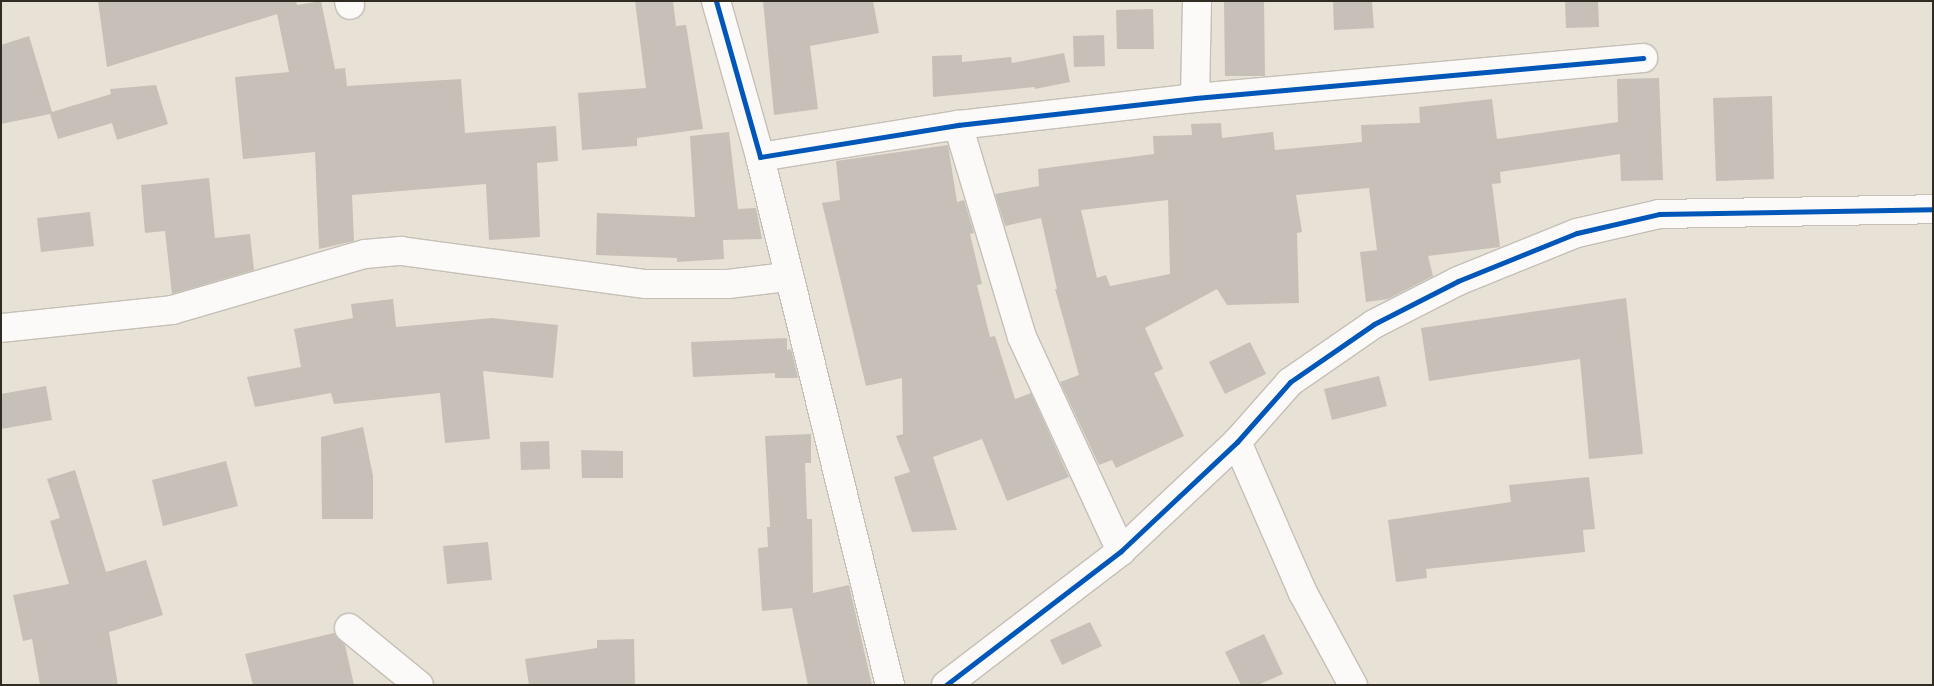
<!DOCTYPE html>
<style>
body{margin:0}
#map{position:relative;width:1934px;height:686px;overflow:hidden;background:#e8e1d6;font-family:Jost,sans-serif}
div>[style]{position:absolute}
.building>*{inset:0;background:#c6c0b8}
.roads{filter:drop-shadow(1px 0 #c5bfb6) drop-shadow(-1px 0 #c5bfb6) drop-shadow(0 1px #c5bfb6) drop-shadow(0 -1px #c5bfb6)}
.minor>*{height:28px;margin:-14px;padding:0 14px;transform-origin:14px;border-radius:14px;background:#fcfaf9}
.cycleway>*{height:5px;margin:-2.5px;padding:0 2.5px;transform-origin:2.5px;border-radius:2.5px;background:#0057b8}
span{translate:-50% -50%;white-space:nowrap;text-align:center;line-height:1.15;-webkit-text-stroke:5px #efe2cf;paint-order:stroke}
.frame{position:absolute;inset:0;border:2px solid #302b23;pointer-events:none}
</style>
<div id="map">
<div class="building">
<i style="clip-path:polygon(98px 1px,296px 1px,297px 5px,321px 1px,335px 69px,345px 68px,347px 86px,461px 79px,465px 133px,556px 126px,558px 161px,537px 163px,540px 237px,489px 240px,486px 184px,352px 195px,354px 241px,319px 249px,315px 152px,243px 159px,235px 77px,289px 72px,277px 14px,107px 67px)"></i>
<i style="clip-path:polygon(635px 1px,673px 1px,676px 26px,686px 25px,703px 129px,637px 138px,637px 146px,582px 150px,578px 93px,646px 88px)"></i>
<i style="clip-path:polygon(763px 1px,873px 1px,879px 33px,810px 46px,818px 109px,774px 115px)"></i>
<i style="clip-path:polygon(1224px 1px,1264px 1px,1265px 76px,1225px 76px)"></i>
<i style="clip-path:polygon(1333px 1px,1372px 1px,1374px 28px,1334px 30px)"></i>
<i style="clip-path:polygon(1565px 1px,1598px 1px,1599px 27px,1566px 28px)"></i>
<i style="clip-path:polygon(1153px 9px,1154px 49px,1117px 49px,1116px 10px)"></i>
<i style="clip-path:polygon(1104px 35px,1105px 66px,1074px 67px,1073px 36px)"></i>
<i style="clip-path:polygon(29px 36px,52px 112px,111px 94px,110px 89px,156px 85px,168px 124px,117px 140px,112px 123px,58px 139px,50px 114px,1px 124px,1px 45px)"></i>
<i style="clip-path:polygon(1064px 53px,1070px 82px,1035px 89px,1035px 87px,933px 97px,932px 56px,962px 55px,962px 62px,1011px 57px,1012px 63px)"></i>
<i style="clip-path:polygon(evenodd,1659px 78px,1663px 180px,1621px 181px,1620px 154px,1500px 172px,1501px 183px,1492px 184px,1500px 247px,1428px 256px,1433px 276px,1388px 299px,1366px 302px,1360px 252px,1377px 250px,1369px 188px,1296px 195px,1302px 232px,1297px 233px,1299px 303px,1227px 305px,1217px 289px,1145px 328px,1163px 369px,1154px 373px,1184px 436px,1116px 468px,1112px 460px,1099px 465px,1060px 382px,1079px 375px,1055px 289px,1057px 289px,1041px 218px,1005px 226px,995px 194px,1039px 186px,1038px 169px,1154px 154px,1153px 136px,1192px 135px,1191px 124px,1221px 123px,1222px 138px,1273px 132px,1275px 150px,1362px 142px,1361px 125px,1420px 123px,1419px 107px,1492px 99px,1497px 139px,1618px 122px,1617px 79px,1659px 78px,1168px 200px,1170px 274px,1110px 286px,1106px 275px,1097px 278px,1081px 210px,1168px 200px)"></i>
<i style="clip-path:polygon(1772px 96px,1774px 179px,1716px 181px,1713px 98px)"></i>
<i style="clip-path:polygon(729px 132px,738px 209px,756px 208px,762px 239px,723px 240px,724px 259px,677px 262px,677px 258px,596px 255px,597px 213px,695px 217px,690px 136px)"></i>
<i style="clip-path:polygon(948px 145px,957px 202px,964px 200px,974px 233px,970px 234px,982px 284px,977px 285px,990px 337px,995px 336px,1015px 399px,1031px 393px,1069px 477px,1007px 501px,982px 439px,933px 457px,957px 530px,912px 532px,894px 477px,910px 472px,896px 436px,903px 434px,902px 378px,866px 386px,822px 203px,840px 200px,836px 161px)"></i>
<i style="clip-path:polygon(209px 178px,215px 238px,250px 234px,254px 270px,172px 294px,165px 231px,145px 233px,141px 185px)"></i>
<i style="clip-path:polygon(90px 212px,94px 246px,41px 252px,37px 218px)"></i>
<i style="clip-path:polygon(1626px 298px,1643px 454px,1589px 459px,1580px 359px,1429px 381px,1421px 328px)"></i>
<i style="clip-path:polygon(393px 299px,396px 327px,492px 318px,558px 325px,553px 378px,483px 371px,490px 439px,445px 443px,440px 393px,334px 404px,331px 393px,255px 407px,247px 377px,301px 367px,294px 329px,353px 318px,351px 304px)"></i>
<i style="clip-path:polygon(787px 338px,787px 350px,791px 349px,798px 378px,775px 378px,775px 373px,693px 377px,691px 342px)"></i>
<i style="clip-path:polygon(1250px 342px,1266px 374px,1225px 394px,1209px 362px)"></i>
<i style="clip-path:polygon(1379px 376px,1387px 406px,1332px 420px,1324px 389px)"></i>
<i style="clip-path:polygon(46px 386px,52px 420px,1px 429px,1px 394px)"></i>
<i style="clip-path:polygon(363px 427px,373px 476px,373px 519px,322px 519px,321px 437px)"></i>
<i style="clip-path:polygon(811px 434px,811px 463px,805px 463px,807px 519px,812px 519px,813px 593px,849px 585px,872px 685px,808px 685px,792px 608px,762px 611px,758px 548px,768px 547px,767px 527px,770px 527px,765px 436px)"></i>
<i style="clip-path:polygon(549px 441px,550px 469px,521px 470px,520px 442px)"></i>
<i style="clip-path:polygon(581px 450px,623px 451px,623px 478px,582px 478px)"></i>
<i style="clip-path:polygon(226px 461px,238px 506px,163px 526px,152px 480px)"></i>
<i style="clip-path:polygon(75px 470px,106px 572px,146px 560px,163px 615px,109px 632px,118px 685px,40px 685px,32px 639px,23px 641px,13px 595px,69px 584px,50px 521px,60px 518px,47px 479px)"></i>
<i style="clip-path:polygon(1589px 477px,1595px 529px,1583px 530px,1585px 552px,1426px 569px,1427px 578px,1396px 582px,1388px 520px,1511px 502px,1509px 485px)"></i>
<i style="clip-path:polygon(488px 542px,492px 580px,447px 584px,443px 546px)"></i>
<i style="clip-path:polygon(1090px 622px,1102px 646px,1062px 665px,1050px 640px)"></i>
<i style="clip-path:polygon(334px 633px,345px 645px,354px 685px,253px 685px,245px 654px)"></i>
<i style="clip-path:polygon(1264px 634px,1283px 674px,1258px 685px,1241px 685px,1225px 652px)"></i>
<i style="clip-path:polygon(634px 639px,635px 685px,529px 685px,525px 659px,597px 648px,597px 640px)"></i>
</div>
<div class="roads">
<div class="minor">
<i style="left:349px;top:1px;width:4px;rotate:76deg"></i>
<i style="left:716px;top:1px;width:162px;rotate:74.2deg"></i>
<i style="left:760px;top:157px;width:201px;rotate:-9.2deg"></i>
<i style="left:958px;top:125px;width:239px;rotate:-6.5deg"></i>
<i style="left:1195px;top:98px;width:450px;rotate:-5.1deg"></i>
<i style="left:1195px;top:98px;width:97px;rotate:-88.8deg"></i>
<i style="left:958px;top:125px;width:221px;rotate:73.2deg"></i>
<i style="left:1022px;top:337px;width:236px;rotate:65.2deg"></i>
<i style="left:760px;top:157px;width:544px;rotate:76.17deg"></i>
<i style="left:1px;top:328px;width:172px;rotate:-6deg"></i>
<i style="left:172px;top:310px;width:201px;rotate:-16.2deg"></i>
<i style="left:365px;top:254px;width:36px;rotate:-5deg"></i>
<i style="left:401px;top:251px;width:247px;rotate:7.7deg"></i>
<i style="left:646px;top:284px;width:82px"></i>
<i style="left:728px;top:284px;width:59px;rotate:-6.8deg"></i>
<i style="left:1237px;top:442px;width:165px;rotate:66.4deg"></i>
<i style="left:1303px;top:593px;width:105px;rotate:61.5deg"></i>
<i style="left:349px;top:628px;width:90px;rotate:39.2deg"></i>
<i style="left:946px;top:685px;width:220px;rotate:-37.4deg"></i>
<i style="left:1121px;top:551px;width:159px;rotate:-43.2deg"></i>
<i style="left:1237px;top:442px;width:80px;rotate:-48.5deg"></i>
<i style="left:1290px;top:382px;width:102px;rotate:-34.6deg"></i>
<i style="left:1374px;top:324px;width:94px;rotate:-27.1deg"></i>
<i style="left:1458px;top:281px;width:128px;rotate:-22deg"></i>
<i style="left:1577px;top:233px;width:84px;rotate:-13deg"></i>
<i style="left:1659px;top:214px;width:274px;rotate:-1deg"></i>
</div>
</div>
<div class="cycleway">
<i style="left:716px;top:1px;width:162px;rotate:74.2deg"></i>
<i style="left:760px;top:157px;width:201px;rotate:-9.2deg"></i>
<i style="left:958px;top:125px;width:239px;rotate:-6.5deg"></i>
<i style="left:1195px;top:98px;width:450px;rotate:-5.1deg"></i>
<i style="left:946px;top:685px;width:220px;rotate:-37.4deg"></i>
<i style="left:1121px;top:551px;width:159px;rotate:-43.2deg"></i>
<i style="left:1237px;top:442px;width:80px;rotate:-48.5deg"></i>
<i style="left:1290px;top:382px;width:102px;rotate:-34.6deg"></i>
<i style="left:1374px;top:324px;width:94px;rotate:-27.1deg"></i>
<i style="left:1458px;top:281px;width:128px;rotate:-22deg"></i>
<i style="left:1577px;top:233px;width:84px;rotate:-13deg"></i>
<i style="left:1659px;top:214px;width:274px;rotate:-1deg"></i>
</div>
<div class="frame"></div>
</div>
